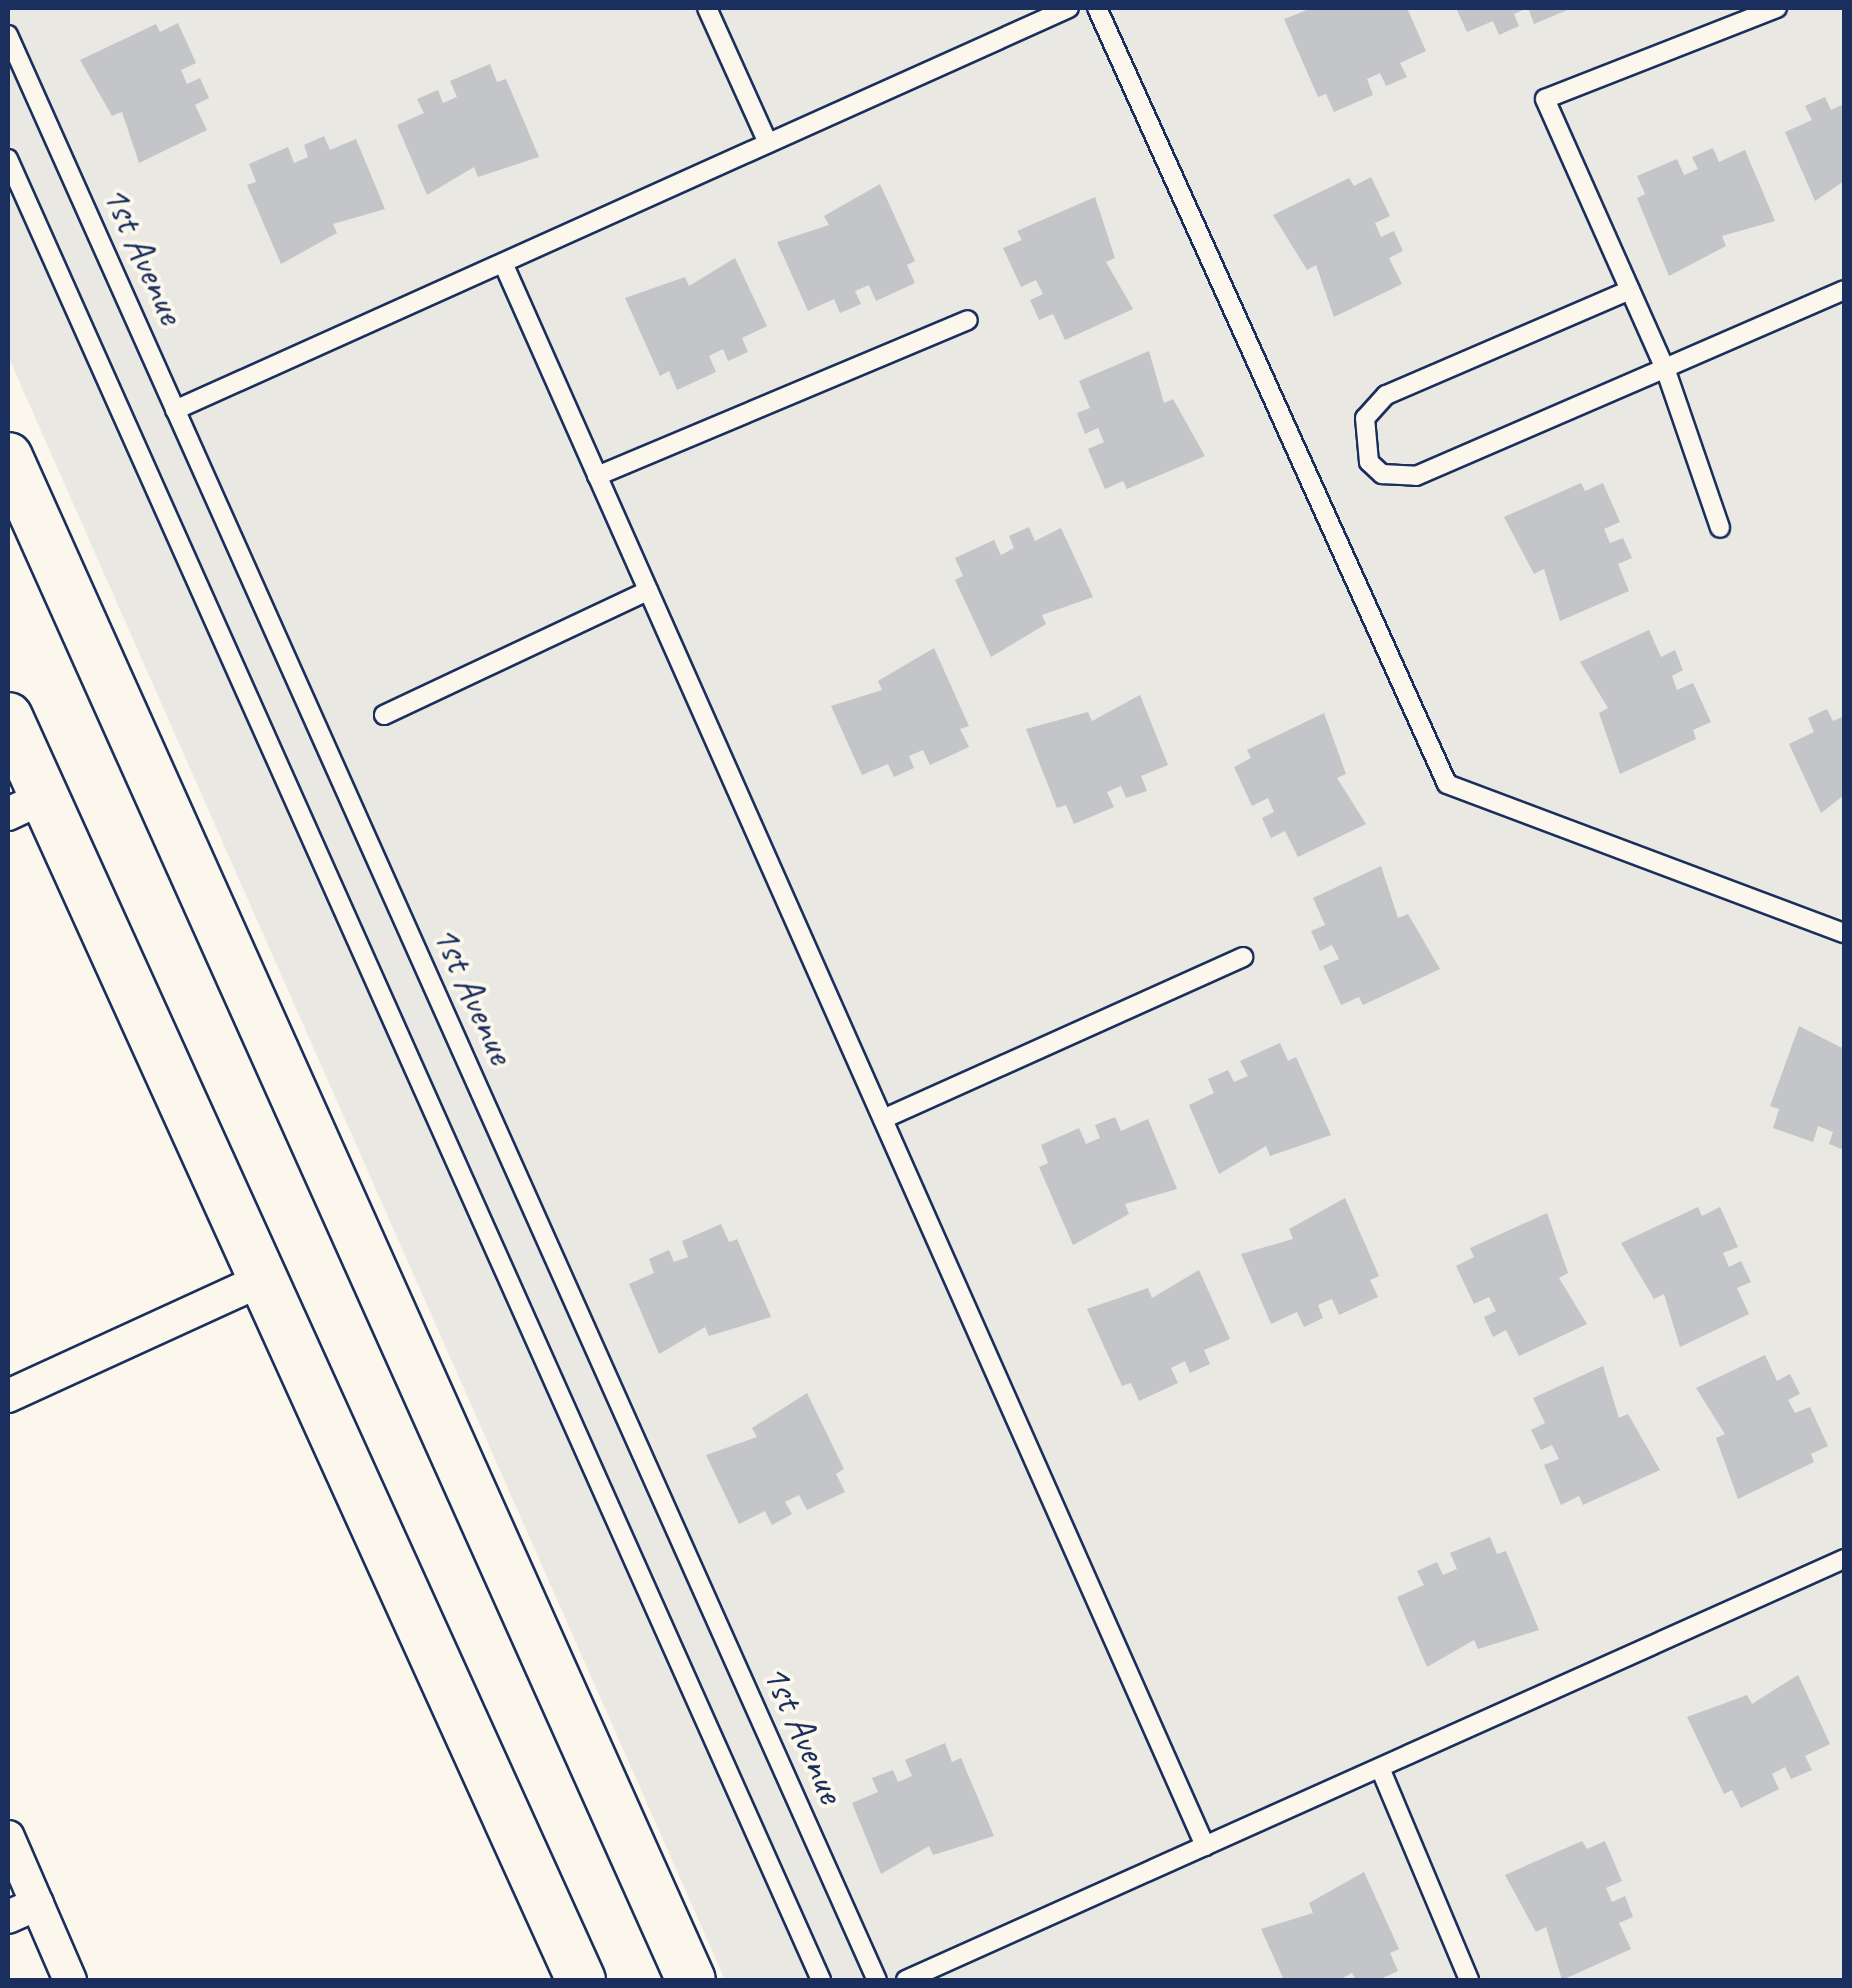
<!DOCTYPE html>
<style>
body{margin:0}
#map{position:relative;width:1852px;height:1988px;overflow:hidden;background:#fbf7ec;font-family:Caveat,sans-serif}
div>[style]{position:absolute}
.built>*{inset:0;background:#eae8e2}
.building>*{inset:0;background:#c3c5c9}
.roads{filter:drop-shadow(2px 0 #1b2f5e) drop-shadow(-2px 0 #1b2f5e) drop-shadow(0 2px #1b2f5e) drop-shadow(0 -2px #1b2f5e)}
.service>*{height:18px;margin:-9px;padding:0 9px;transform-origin:9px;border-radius:9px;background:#fbf7ec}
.minor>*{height:32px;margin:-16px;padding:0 16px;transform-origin:16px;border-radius:16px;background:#fbf7ec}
.secondary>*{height:48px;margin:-24px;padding:0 24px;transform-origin:24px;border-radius:24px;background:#fbf7ec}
span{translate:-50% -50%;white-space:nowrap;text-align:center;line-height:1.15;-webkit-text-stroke:8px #fbf7ec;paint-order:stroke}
.street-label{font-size:40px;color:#1b2f5e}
.frame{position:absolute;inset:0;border:10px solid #1b2f5e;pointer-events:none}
</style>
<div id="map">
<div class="built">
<i style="clip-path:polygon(8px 8px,1844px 8px,1844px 1980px,725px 1980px,8px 356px)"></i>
</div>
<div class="building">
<i style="clip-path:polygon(1312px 8px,1407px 8px,1426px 51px,1400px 63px,1407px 77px,1386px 86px,1380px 73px,1367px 79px,1373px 95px,1334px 112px,1326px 94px,1318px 97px,1284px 19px)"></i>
<i style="clip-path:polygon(1456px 8px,1572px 8px,1534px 24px,1528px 8px,1514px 14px,1519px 26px,1499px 35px,1493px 21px,1467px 32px)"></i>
<i style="clip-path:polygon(178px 23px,196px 63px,181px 70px,187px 84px,200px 78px,209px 98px,195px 105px,207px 130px,139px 163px,122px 112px,112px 116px,80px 60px,156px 24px,160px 32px)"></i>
<i style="clip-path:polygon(490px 64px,497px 82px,506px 79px,539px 157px,478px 177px,474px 167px,427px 195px,397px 125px,424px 113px,417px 99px,438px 90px,443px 103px,457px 97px,450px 81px)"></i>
<i style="clip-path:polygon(1825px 97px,1831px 110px,1844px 104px,1844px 181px,1815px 201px,1785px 132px,1812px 120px,1805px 106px)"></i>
<i style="clip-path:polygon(324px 136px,330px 150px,356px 139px,385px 209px,333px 224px,337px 233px,281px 264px,247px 185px,256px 182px,249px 164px,288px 147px,294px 163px,308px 157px,304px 145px)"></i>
<i style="clip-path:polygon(1713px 148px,1719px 162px,1745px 150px,1775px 221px,1722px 236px,1726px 246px,1669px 276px,1637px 198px,1645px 194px,1637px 176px,1677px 159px,1684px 175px,1698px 169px,1692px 157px)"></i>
<i style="clip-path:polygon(1371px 177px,1390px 216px,1375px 223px,1381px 237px,1394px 231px,1403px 251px,1389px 258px,1402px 284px,1334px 317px,1316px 265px,1307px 270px,1273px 215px,1349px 178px,1354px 186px)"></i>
<i style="clip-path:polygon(880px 184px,915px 261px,907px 265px,915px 283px,876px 301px,869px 285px,855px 291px,861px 304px,840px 313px,834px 299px,808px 311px,777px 242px,829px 225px,824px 216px)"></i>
<i style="clip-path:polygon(1095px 197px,1115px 258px,1106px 262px,1133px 309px,1065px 340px,1053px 314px,1039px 320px,1030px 300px,1043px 294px,1036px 280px,1021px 287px,1003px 248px,1022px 240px,1017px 231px)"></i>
<i style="clip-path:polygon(735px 258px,767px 326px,742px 338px,748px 352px,728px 361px,723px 349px,709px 356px,716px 372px,677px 390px,669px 371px,660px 376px,625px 298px,685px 277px,689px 286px)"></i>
<i style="clip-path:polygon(1149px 351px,1164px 403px,1173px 399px,1205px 456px,1127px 489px,1123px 481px,1105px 489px,1088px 449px,1104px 442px,1098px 428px,1085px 434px,1077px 413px,1090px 408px,1079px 381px)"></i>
<i style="clip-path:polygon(1581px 483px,1585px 491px,1603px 483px,1620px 522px,1604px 529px,1610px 543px,1623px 538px,1632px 558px,1618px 564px,1629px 591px,1560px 621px,1544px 569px,1534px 574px,1504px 517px)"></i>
<i style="clip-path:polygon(1029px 527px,1035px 541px,1061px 528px,1093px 597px,1042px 615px,1046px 624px,991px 657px,955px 580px,963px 576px,955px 558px,994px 540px,1001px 555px,1014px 548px,1009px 536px)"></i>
<i style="clip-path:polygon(1649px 630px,1661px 657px,1675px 650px,1683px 670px,1672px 676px,1677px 690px,1693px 683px,1711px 722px,1693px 730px,1696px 739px,1620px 774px,1599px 713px,1608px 708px,1580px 662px)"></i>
<i style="clip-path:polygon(934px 648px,969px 726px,960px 729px,969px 747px,930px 765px,923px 750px,909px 756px,914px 768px,894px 777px,888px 764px,862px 775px,831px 706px,882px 690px,878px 681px)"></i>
<i style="clip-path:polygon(1140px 695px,1168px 765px,1141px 776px,1147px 791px,1126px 798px,1121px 786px,1107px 792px,1114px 807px,1074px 824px,1066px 805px,1057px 808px,1026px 729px,1088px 712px,1092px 721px)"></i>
<i style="clip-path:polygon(1827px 709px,1833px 721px,1844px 716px,1844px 795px,1821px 813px,1789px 744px,1814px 732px,1808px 718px)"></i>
<i style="clip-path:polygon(1324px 713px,1346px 774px,1337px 778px,1366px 824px,1298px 857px,1285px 831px,1271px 838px,1262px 818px,1274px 812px,1268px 798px,1252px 806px,1234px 767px,1251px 758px,1247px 750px)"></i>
<i style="clip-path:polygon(1381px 866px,1398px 918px,1408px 914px,1440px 969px,1363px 1005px,1359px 997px,1341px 1005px,1323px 966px,1339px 959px,1332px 945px,1320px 951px,1311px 931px,1325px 925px,1313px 898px)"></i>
<i style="clip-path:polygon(1799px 1026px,1844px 1049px,1844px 1150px,1829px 1144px,1833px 1132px,1818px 1126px,1813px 1142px,1773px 1128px,1779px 1109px,1770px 1106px)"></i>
<i style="clip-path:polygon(1280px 1043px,1288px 1061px,1296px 1057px,1331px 1135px,1270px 1156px,1266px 1146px,1219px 1174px,1189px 1105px,1214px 1093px,1208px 1079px,1228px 1070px,1234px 1082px,1248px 1076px,1240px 1061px)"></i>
<i style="clip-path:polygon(1115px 1117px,1121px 1131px,1148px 1119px,1177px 1189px,1125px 1204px,1129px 1214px,1073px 1245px,1039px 1167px,1048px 1163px,1041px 1145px,1079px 1128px,1086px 1144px,1100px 1138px,1095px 1125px)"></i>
<i style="clip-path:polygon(1345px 1198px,1379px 1276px,1370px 1280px,1378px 1297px,1339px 1315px,1332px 1299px,1318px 1305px,1323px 1318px,1304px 1327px,1297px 1312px,1271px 1324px,1241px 1254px,1293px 1239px,1289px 1229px)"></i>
<i style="clip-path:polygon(1698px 1207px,1702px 1216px,1720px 1207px,1738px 1247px,1723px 1253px,1729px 1267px,1741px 1261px,1751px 1282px,1737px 1288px,1749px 1314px,1680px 1347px,1664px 1294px,1654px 1299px,1621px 1243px)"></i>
<i style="clip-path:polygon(1547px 1213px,1568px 1273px,1559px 1278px,1587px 1324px,1519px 1356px,1506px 1330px,1493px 1337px,1484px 1317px,1496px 1311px,1489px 1297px,1474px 1304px,1456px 1266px,1474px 1257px,1470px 1248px)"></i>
<i style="clip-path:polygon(721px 1224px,729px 1242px,737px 1239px,771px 1317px,709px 1336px,705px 1327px,659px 1354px,629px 1284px,654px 1273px,649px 1259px,669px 1250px,674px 1262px,688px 1257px,682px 1241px)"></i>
<i style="clip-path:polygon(1199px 1270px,1230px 1339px,1204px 1350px,1210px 1364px,1190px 1373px,1185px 1361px,1171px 1368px,1178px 1383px,1139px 1401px,1131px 1383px,1122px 1386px,1087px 1309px,1148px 1288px,1152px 1298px)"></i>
<i style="clip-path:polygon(1765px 1355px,1777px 1381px,1790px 1374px,1800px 1394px,1788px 1400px,1795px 1413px,1810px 1407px,1828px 1446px,1811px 1454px,1814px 1462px,1738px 1499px,1716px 1438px,1725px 1434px,1696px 1388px)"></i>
<i style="clip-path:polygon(1603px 1366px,1619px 1418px,1628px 1414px,1660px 1470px,1583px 1505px,1579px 1496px,1561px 1505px,1544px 1465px,1559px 1459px,1552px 1445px,1541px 1450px,1531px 1430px,1545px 1423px,1533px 1398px)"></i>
<i style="clip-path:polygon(807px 1393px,844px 1469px,836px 1474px,845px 1492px,807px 1510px,799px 1495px,785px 1502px,792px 1514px,772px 1525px,765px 1511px,739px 1524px,706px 1455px,757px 1437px,752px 1428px)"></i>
<i style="clip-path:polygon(1490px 1537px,1497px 1554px,1506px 1551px,1539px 1630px,1478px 1649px,1474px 1640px,1427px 1667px,1397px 1597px,1424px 1585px,1417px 1571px,1437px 1562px,1443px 1575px,1457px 1569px,1450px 1553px)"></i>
<i style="clip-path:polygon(1798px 1675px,1830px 1744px,1805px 1756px,1812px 1770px,1791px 1779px,1785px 1767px,1772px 1774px,1779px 1789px,1741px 1808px,1732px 1790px,1724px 1794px,1687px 1717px,1747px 1695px,1752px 1704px)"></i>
<i style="clip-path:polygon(945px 1743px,952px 1762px,961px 1758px,994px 1836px,933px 1855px,929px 1846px,881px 1874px,852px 1803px,878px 1792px,872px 1778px,893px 1770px,898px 1782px,912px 1776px,905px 1760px)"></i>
<i style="clip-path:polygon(1582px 1841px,1587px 1849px,1605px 1841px,1622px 1881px,1606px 1888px,1612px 1902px,1625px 1896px,1633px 1917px,1619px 1923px,1631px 1949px,1562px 1980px,1546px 1927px,1536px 1932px,1505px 1875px)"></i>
<i style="clip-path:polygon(1364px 1872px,1399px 1949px,1390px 1953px,1398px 1971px,1378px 1980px,1356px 1980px,1352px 1973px,1339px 1980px,1284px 1980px,1261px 1929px,1313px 1913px,1309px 1903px)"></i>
</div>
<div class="roads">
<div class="service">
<i style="left:707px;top:8px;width:148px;rotate:65.7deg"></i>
<i style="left:1097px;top:8px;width:851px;rotate:65.72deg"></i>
<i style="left:1447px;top:784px;width:424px;rotate:20.6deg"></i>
<i style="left:1777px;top:8px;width:249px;rotate:158.6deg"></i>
<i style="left:1545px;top:99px;width:295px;rotate:66deg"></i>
<i style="left:1665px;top:368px;width:195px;rotate:-23.5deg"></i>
<i style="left:8px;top:35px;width:2130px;rotate:65.93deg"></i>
<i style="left:8px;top:159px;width:1994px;rotate:65.94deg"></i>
<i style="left:503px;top:263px;width:1732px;rotate:66.08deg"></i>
<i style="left:1630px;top:290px;width:266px;rotate:156.7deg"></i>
<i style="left:1386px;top:395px;width:31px;rotate:132deg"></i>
<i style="left:1365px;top:418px;width:44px;rotate:84.8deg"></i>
<i style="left:1369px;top:462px;width:18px;rotate:43deg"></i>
<i style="left:1382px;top:474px;width:34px;rotate:3deg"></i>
<i style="left:1416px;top:476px;width:271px;rotate:-23.4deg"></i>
<i style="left:1665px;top:368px;width:169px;rotate:71deg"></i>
<i style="left:175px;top:410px;width:980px;rotate:-24.21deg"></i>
<i style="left:597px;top:476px;width:402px;rotate:-22.8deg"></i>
<i style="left:384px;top:715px;width:292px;rotate:-25.2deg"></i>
<i style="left:883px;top:1119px;width:395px;rotate:-24.2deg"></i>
<i style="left:1380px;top:1768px;width:230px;rotate:67.2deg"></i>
<i style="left:906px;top:1980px;width:1028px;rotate:-24.17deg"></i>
</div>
<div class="minor">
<i style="left:8px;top:814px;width:40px;rotate:-25deg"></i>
<i style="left:8px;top:1396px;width:281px;rotate:-24.6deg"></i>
<i style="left:8px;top:1837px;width:156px;rotate:66.6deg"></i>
<i style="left:8px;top:1917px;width:32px;rotate:-24deg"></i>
</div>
<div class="secondary">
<i style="left:8px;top:457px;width:1669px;rotate:65.85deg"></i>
<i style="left:8px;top:717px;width:1387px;rotate:65.6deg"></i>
</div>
</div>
<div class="street-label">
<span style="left:144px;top:254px;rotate:66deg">1st Avenue</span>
<span style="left:474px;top:994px;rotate:66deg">1st Avenue</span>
<span style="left:804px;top:1733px;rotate:66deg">1st Avenue</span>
</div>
<div class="frame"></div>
</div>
